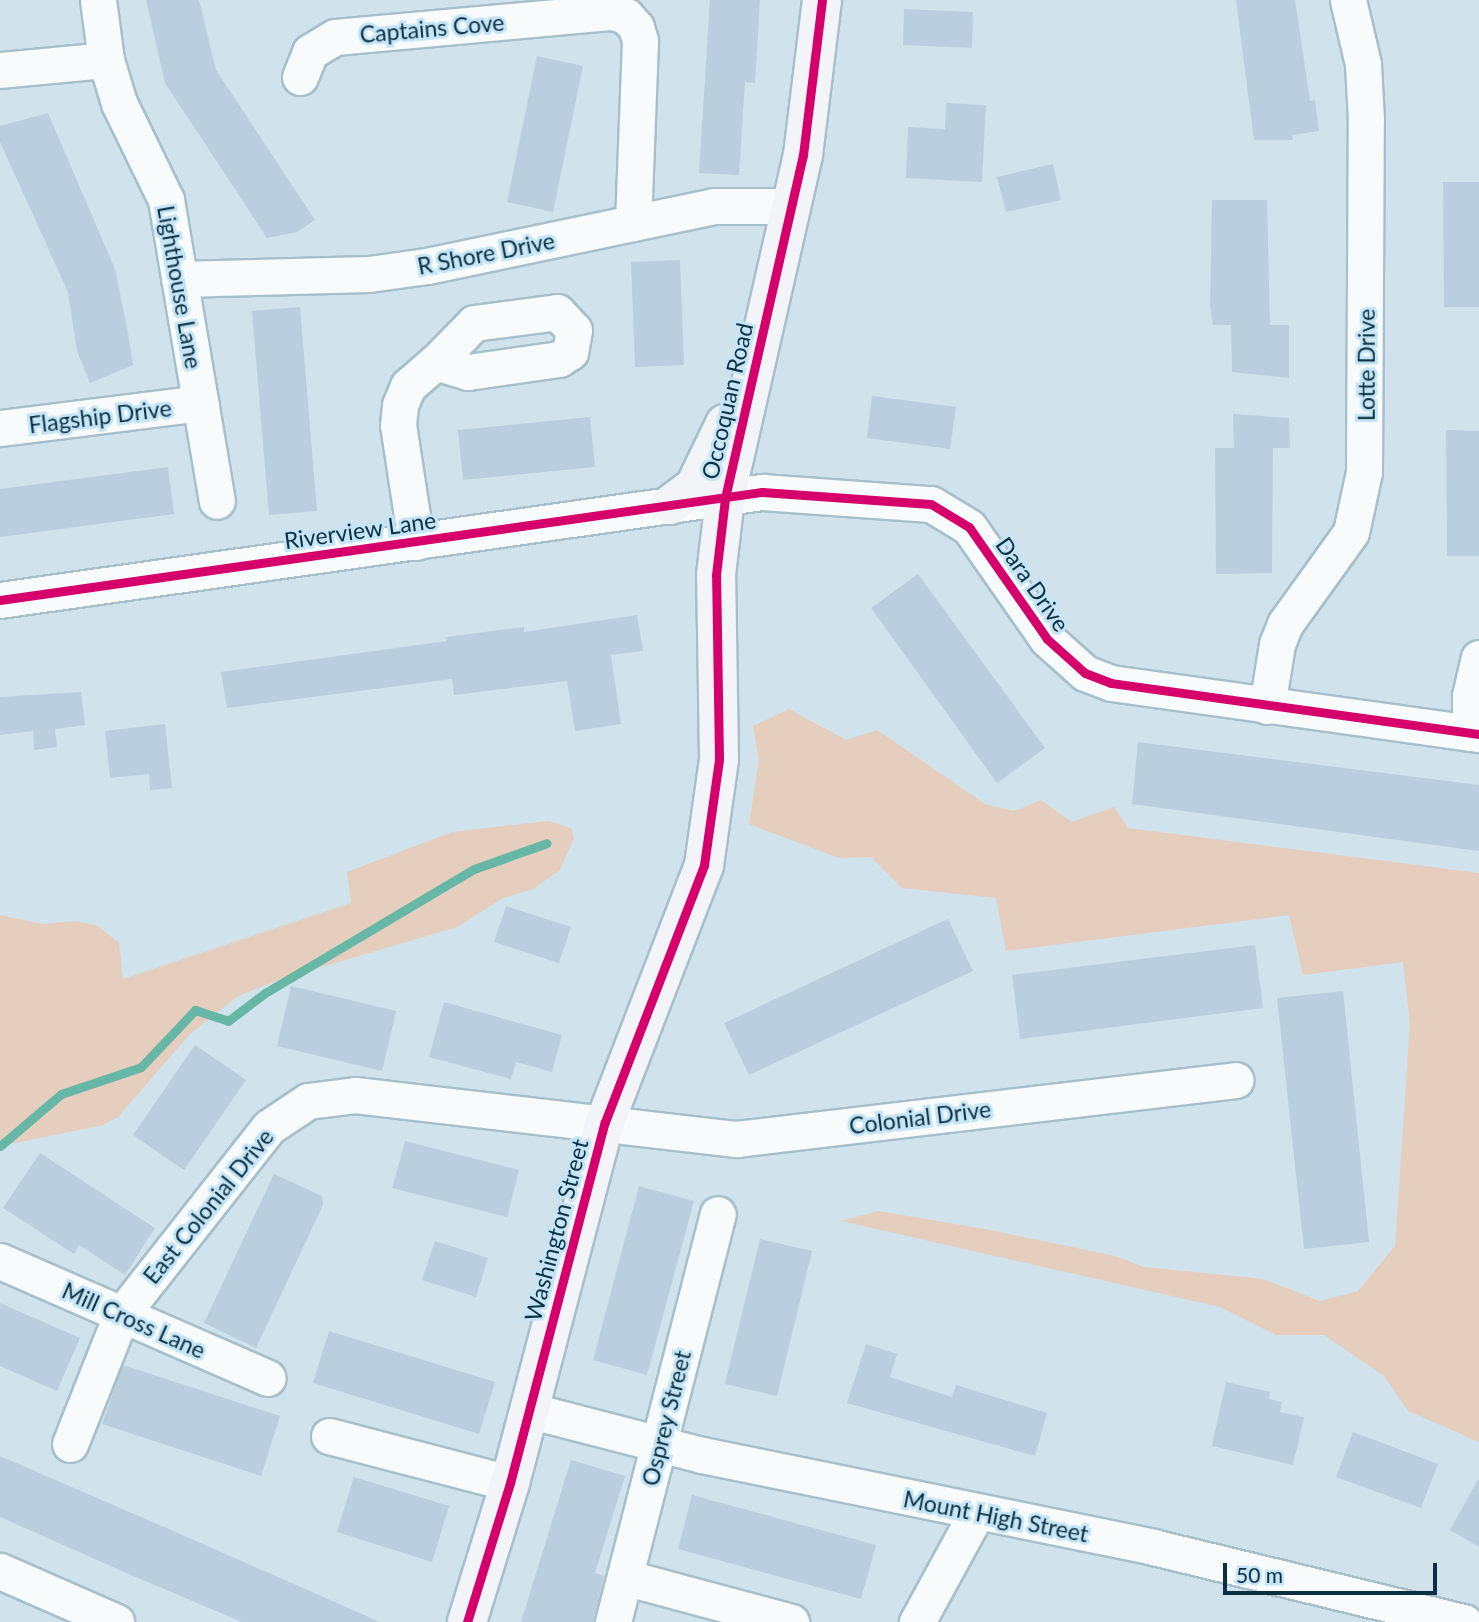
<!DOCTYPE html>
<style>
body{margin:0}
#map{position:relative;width:1479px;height:1622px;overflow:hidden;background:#d0e2eb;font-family:Lato,sans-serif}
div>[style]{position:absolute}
.green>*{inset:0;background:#e5cebe}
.stream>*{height:9px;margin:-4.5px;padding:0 4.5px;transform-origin:4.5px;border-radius:4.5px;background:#67b7a6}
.building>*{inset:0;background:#bacede}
.roads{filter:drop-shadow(2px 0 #a6bfcb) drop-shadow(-2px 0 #a6bfcb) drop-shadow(0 2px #a6bfcb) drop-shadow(0 -2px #a6bfcb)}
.street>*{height:35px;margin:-17.5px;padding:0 17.5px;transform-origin:17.5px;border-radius:17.5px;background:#f8fbfc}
.secondary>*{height:38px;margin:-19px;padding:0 19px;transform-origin:19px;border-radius:19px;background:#f2f4f8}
.cycleway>*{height:9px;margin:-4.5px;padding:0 4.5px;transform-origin:4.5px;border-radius:4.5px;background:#d6006c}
span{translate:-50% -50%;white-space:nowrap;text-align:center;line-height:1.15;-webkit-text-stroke:6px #c5e5f6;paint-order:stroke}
.street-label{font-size:23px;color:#0b3041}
.scale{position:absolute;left:1223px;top:1563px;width:214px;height:32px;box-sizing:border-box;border:4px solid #0b3041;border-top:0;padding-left:9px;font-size:21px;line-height:24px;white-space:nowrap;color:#0b3041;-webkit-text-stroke:5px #c5e5f6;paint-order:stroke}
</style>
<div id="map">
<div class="green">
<i style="clip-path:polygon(789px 709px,846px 740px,877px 730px,985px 804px,1014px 811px,1041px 800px,1072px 822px,1114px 807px,1128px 828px,1479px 873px,1479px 1442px,1408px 1411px,1384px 1376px,1324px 1335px,1276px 1335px,1220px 1307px,841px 1221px,878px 1211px,990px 1230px,1115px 1256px,1144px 1267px,1263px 1279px,1320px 1301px,1358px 1291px,1395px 1246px,1410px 1024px,1403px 962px,1303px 975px,1289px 915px,1006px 951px,996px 898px,902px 888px,871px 857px,839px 858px,749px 824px,759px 760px,753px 726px)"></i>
<i style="clip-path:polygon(548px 821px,571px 828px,574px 838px,560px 870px,533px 889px,503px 898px,457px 927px,281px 979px,238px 996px,190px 1034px,118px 1117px,103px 1125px,0 1146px,0 915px,42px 924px,76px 921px,98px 926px,119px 943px,123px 979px,351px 903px,347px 872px,452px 832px)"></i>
</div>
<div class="stream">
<i style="left:0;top:1146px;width:80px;rotate:-40.4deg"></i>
<i style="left:61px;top:1094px;width:84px;rotate:-18.6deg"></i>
<i style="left:141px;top:1067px;width:79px;rotate:-46.5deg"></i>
<i style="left:195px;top:1010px;width:35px;rotate:18deg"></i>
<i style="left:228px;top:1021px;width:46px;rotate:-37.1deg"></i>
<i style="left:265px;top:993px;width:243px;rotate:-30.7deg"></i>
<i style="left:474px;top:869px;width:77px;rotate:-19.6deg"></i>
</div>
<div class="building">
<i style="clip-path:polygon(146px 0,199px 0,216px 70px,315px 220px,297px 232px,267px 238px,165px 83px)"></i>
<i style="clip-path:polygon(710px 0,760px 0,755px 83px,745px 82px,739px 175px,699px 173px)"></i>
<i style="clip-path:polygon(1236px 0,1295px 0,1310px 101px,1315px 100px,1319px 131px,1292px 135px,1293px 140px,1254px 140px)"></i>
<i style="clip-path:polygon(904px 9px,973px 12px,972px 48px,903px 45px)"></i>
<i style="clip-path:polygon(537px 56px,583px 66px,553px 212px,507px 202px)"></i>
<i style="clip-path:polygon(946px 103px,986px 105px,982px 182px,906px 178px,908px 127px,945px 129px)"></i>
<i style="clip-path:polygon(48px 113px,115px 269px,128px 333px,133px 365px,90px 383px,77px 351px,68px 292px,0 142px,0 126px)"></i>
<i style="clip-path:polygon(1053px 164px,1061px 200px,1006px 212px,997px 177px)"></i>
<i style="clip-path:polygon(1443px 182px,1479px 182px,1479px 307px,1444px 307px)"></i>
<i style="clip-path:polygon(1212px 200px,1267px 200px,1270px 325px,1289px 325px,1289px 378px,1232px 372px,1231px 325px,1213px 325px,1210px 306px)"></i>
<i style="clip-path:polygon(680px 260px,684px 365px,635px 367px,631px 262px)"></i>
<i style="clip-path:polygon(300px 307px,317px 511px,269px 515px,252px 311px)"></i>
<i style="clip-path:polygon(872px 396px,956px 407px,950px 449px,867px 438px)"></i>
<i style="clip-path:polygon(1233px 414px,1289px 418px,1290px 448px,1273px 448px,1272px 573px,1216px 574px,1215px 448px,1234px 448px)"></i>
<i style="clip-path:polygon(590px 417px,595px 467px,463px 480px,458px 430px)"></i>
<i style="clip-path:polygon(1446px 430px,1479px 431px,1479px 556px,1447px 556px)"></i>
<i style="clip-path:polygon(168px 467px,174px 514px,0 537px,0 489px)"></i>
<i style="clip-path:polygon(918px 574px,1045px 748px,997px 783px,871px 608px)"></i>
<i style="clip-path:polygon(637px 615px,643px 651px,611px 655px,621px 724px,575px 731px,567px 681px,454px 695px,452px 679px,227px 708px,221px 672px,447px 641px,446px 637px,524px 627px,524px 632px)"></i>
<i style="clip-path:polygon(81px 692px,85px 725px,55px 729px,57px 747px,34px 750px,33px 731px,0 735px,0 697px)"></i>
<i style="clip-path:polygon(165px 724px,172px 788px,150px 790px,149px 774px,110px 778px,105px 731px)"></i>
<i style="clip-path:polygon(1138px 742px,1479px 785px,1479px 851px,1132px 804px)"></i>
<i style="clip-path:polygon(506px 906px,571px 927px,559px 963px,494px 942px)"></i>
<i style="clip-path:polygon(948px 919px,973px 971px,749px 1075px,724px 1023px)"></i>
<i style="clip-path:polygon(1255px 945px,1263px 1008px,1020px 1039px,1012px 975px)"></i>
<i style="clip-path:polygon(291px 986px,396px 1011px,382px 1071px,277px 1046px)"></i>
<i style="clip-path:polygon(1343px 991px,1369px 1242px,1304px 1249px,1277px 998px)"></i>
<i style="clip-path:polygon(444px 1002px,562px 1035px,552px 1072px,516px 1062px,511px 1079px,429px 1057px)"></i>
<i style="clip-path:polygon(195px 1045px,246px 1080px,184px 1170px,133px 1135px)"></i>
<i style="clip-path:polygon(405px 1141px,519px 1170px,507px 1217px,392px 1188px)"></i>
<i style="clip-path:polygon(40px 1153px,155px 1228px,125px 1275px,79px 1245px,74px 1254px,3px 1208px)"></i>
<i style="clip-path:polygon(274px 1174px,322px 1196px,323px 1205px,256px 1348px,204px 1323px)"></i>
<i style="clip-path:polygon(639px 1186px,694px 1201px,647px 1375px,593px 1360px)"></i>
<i style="clip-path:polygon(760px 1239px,812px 1251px,777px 1396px,725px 1384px)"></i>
<i style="clip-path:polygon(435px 1241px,488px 1258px,476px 1297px,422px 1280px)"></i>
<i style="clip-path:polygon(0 1303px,80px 1338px,57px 1391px,0 1366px)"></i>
<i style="clip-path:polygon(329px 1331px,495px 1382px,479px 1434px,313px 1383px)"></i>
<i style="clip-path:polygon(866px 1344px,897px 1354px,890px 1377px,952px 1397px,956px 1385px,1047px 1413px,1035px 1456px,847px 1403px)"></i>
<i style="clip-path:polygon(123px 1365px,280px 1416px,261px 1476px,102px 1424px)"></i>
<i style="clip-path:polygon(1226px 1382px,1270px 1392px,1269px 1399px,1282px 1402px,1280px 1412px,1304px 1417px,1293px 1465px,1212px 1446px)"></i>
<i style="clip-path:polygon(1353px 1432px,1438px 1464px,1421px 1508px,1336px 1477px)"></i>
<i style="clip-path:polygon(0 1456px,171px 1530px,380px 1622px,242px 1622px,124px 1572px,0 1517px)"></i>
<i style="clip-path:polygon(571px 1460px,625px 1476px,595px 1573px,604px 1576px,593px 1622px,521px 1622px)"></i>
<i style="clip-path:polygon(354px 1477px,449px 1506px,432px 1562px,337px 1532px)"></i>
<i style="clip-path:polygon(1479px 1478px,1479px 1547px,1450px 1530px)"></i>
<i style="clip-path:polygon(692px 1495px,876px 1545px,861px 1599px,678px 1549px)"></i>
</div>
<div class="roads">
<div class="street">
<i style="left:98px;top:0;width:61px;rotate:82.4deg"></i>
<i style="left:106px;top:60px;width:45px;rotate:73.2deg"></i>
<i style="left:119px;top:103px;width:108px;rotate:64.1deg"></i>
<i style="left:166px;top:200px;width:305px;rotate:80.4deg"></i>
<i style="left:0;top:70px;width:106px;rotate:-5.4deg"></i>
<i style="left:300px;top:77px;width:27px;rotate:-68deg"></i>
<i style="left:310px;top:52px;width:29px;rotate:-31deg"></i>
<i style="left:335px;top:37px;width:278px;rotate:-5.2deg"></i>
<i style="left:612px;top:12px;width:15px;rotate:16deg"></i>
<i style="left:626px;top:16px;width:15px;rotate:48deg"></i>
<i style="left:636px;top:27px;width:15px;rotate:74deg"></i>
<i style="left:640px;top:41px;width:182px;rotate:92.2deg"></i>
<i style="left:179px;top:279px;width:190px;rotate:-1.5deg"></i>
<i style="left:369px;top:274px;width:59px;rotate:-7.9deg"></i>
<i style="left:427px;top:266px;width:293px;rotate:-11.8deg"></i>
<i style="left:714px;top:206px;width:77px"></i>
<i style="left:557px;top:312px;width:25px;rotate:47deg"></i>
<i style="left:574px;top:330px;width:22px;rotate:100deg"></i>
<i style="left:570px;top:352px;width:13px;rotate:148deg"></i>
<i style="left:559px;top:359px;width:92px;rotate:171.9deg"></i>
<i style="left:468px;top:372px;width:34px;rotate:-163deg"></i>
<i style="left:436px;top:362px;width:54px;rotate:-45.7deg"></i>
<i style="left:474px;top:323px;width:84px;rotate:-7.5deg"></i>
<i style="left:0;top:428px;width:202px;rotate:-7.1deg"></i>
<i style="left:416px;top:542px;width:118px;rotate:-98.7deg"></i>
<i style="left:398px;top:425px;width:20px;rotate:-84deg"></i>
<i style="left:400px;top:405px;width:21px;rotate:-67deg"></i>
<i style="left:408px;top:386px;width:37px;rotate:-41deg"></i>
<i style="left:0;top:600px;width:770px;rotate:-8.07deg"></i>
<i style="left:762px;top:492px;width:169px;rotate:4.1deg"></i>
<i style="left:931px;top:504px;width:44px;rotate:31.2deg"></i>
<i style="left:969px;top:527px;width:136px;rotate:55.1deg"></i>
<i style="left:1047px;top:639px;width:51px;rotate:41.8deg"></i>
<i style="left:1085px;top:673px;width:28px;rotate:21deg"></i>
<i style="left:1111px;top:683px;width:372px;rotate:7.9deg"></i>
<i style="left:1267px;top:706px;width:63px;rotate:-80.8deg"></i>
<i style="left:1277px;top:644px;width:22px;rotate:-68deg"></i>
<i style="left:1285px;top:624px;width:113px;rotate:-54.3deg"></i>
<i style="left:1351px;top:532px;width:61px;rotate:-77.8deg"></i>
<i style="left:1364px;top:472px;width:352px;rotate:-89.7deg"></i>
<i style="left:1366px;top:120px;width:56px;rotate:-93.1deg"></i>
<i style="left:1363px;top:64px;width:66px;rotate:-103.2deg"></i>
<i style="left:1470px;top:733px;width:37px;rotate:-90deg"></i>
<i style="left:1470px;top:696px;width:39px;rotate:-77deg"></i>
<i style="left:0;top:1261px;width:292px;rotate:23.6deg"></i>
<i style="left:528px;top:1410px;width:180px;rotate:14.5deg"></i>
<i style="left:702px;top:1455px;width:460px;rotate:11.5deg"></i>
<i style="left:1153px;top:1547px;width:320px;rotate:13.6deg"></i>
<i style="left:329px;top:1436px;width:187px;rotate:14.6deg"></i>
<i style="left:70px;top:1444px;width:139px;rotate:-68.4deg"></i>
<i style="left:121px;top:1315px;width:239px;rotate:-51.8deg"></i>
<i style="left:269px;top:1127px;width:47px;rotate:-33.7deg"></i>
<i style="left:308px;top:1101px;width:47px;rotate:-7.3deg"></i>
<i style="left:355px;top:1095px;width:384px;rotate:6.6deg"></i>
<i style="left:736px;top:1139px;width:503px;rotate:-6.73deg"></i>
<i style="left:0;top:1571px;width:127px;rotate:23.7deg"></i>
<i style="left:627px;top:1578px;width:170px;rotate:15deg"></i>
<i style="left:613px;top:1622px;width:421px;rotate:-75.6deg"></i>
<i style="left:917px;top:1622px;width:123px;rotate:-61.4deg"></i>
</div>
<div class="secondary">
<i style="left:670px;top:505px;width:31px;rotate:-37deg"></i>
<i style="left:695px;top:486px;width:69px;rotate:-64.2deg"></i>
<i style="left:467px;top:1622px;width:145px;rotate:-72.8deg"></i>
<i style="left:510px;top:1483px;width:373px;rotate:-75.3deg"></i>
<i style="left:605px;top:1122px;width:275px;rotate:-68.9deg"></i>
<i style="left:704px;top:865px;width:107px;rotate:-81.9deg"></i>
<i style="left:719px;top:759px;width:184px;rotate:-90.9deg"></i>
<i style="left:716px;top:575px;width:78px;rotate:-83.3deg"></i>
<i style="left:725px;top:498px;width:352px;rotate:-77.2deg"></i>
<i style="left:803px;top:155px;width:156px;rotate:-83deg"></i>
</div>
</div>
<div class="cycleway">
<i style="left:0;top:600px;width:770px;rotate:-8.07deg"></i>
<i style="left:762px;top:492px;width:169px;rotate:4.1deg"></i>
<i style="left:931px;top:504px;width:44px;rotate:31.2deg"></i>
<i style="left:969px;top:527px;width:136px;rotate:55.1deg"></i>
<i style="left:1047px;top:639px;width:51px;rotate:41.8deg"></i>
<i style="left:1085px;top:673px;width:28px;rotate:21deg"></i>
<i style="left:1111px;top:683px;width:372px;rotate:7.9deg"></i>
<i style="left:467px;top:1622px;width:145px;rotate:-72.8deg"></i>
<i style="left:510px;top:1483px;width:373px;rotate:-75.3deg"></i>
<i style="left:605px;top:1122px;width:275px;rotate:-68.9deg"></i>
<i style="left:704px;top:865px;width:107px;rotate:-81.9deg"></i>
<i style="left:719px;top:759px;width:184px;rotate:-90.9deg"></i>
<i style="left:716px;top:575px;width:78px;rotate:-83.3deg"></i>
<i style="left:725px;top:498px;width:352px;rotate:-77.2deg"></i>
<i style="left:803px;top:155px;width:156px;rotate:-83deg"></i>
</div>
<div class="street-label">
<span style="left:432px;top:28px;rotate:-5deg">Captains Cove</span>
<span style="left:486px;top:253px;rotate:-11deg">R Shore Drive</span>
<span style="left:180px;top:287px;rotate:80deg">Lighthouse Lane</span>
<span style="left:1366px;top:365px;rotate:-90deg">Lotte Drive</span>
<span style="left:727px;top:401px;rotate:-77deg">Occoquan Road</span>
<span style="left:100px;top:416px;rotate:-7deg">Flagship Drive</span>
<span style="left:360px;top:530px;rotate:-8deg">Riverview Lane</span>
<span style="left:1033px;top:584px;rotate:55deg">Dara Drive</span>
<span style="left:920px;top:1117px;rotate:-7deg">Colonial Drive</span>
<span style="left:208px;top:1206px;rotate:-51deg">East Colonial Drive</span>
<span style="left:556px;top:1230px;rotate:-75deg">Washington Street</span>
<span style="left:134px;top:1320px;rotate:24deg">Mill Cross Lane</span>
<span style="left:666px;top:1418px;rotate:-76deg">Osprey Street</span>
<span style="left:996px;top:1516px;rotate:11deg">Mount High Street</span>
</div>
<div class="scale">50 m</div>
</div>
